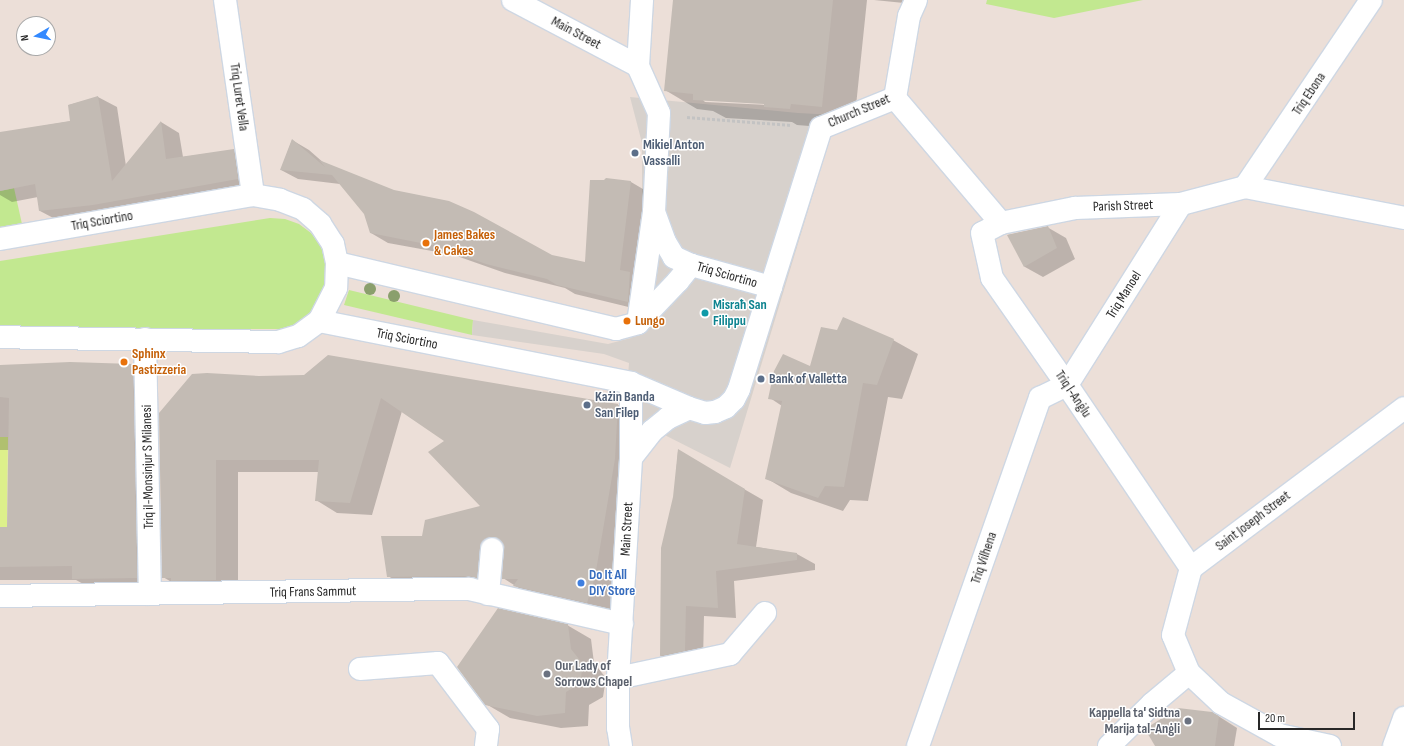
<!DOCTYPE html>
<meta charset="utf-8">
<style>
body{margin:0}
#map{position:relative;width:1404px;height:746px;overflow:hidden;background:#ecdfd8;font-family:"Sofia Sans Condensed",sans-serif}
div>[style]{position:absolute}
.green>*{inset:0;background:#c2e890}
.pitch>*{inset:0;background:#ddf08b}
.plaza>*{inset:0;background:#d7d1cc}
.shadow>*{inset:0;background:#0003}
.building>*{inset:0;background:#c3bbb4}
.path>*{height:2.5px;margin-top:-1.25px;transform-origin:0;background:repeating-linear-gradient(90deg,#c3c3c3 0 3px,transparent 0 5px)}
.roads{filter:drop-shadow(1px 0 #ced7e3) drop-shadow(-1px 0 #ced7e3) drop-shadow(0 1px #ced7e3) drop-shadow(0 -1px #ced7e3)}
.minor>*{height:22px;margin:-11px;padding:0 11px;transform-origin:11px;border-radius:11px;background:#fff}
.trees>*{width:12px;height:12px;margin:-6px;border-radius:50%;background:#8a9f6c}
.dots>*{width:11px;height:11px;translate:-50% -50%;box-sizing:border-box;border:2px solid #fff;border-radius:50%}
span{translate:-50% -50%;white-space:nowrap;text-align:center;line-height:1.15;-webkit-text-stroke:3px #fff;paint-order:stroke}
.street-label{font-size:14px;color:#282828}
.service-label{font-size:14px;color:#4e5e75;font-weight:700}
.left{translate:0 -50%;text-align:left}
.food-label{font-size:14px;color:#c56008;font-weight:700}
.culture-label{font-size:14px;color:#0d838f;font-weight:700}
.shop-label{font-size:14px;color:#366cbe;font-weight:700}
.worship-label{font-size:14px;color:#5b616d;font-weight:700}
.right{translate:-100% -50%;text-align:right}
.north{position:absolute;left:16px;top:16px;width:40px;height:40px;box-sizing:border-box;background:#fff;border:1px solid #a9a9a9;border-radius:50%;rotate:261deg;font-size:11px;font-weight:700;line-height:16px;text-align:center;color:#282828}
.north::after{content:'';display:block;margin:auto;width:14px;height:18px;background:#3389ff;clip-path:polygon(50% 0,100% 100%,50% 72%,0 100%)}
.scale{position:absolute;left:1258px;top:712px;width:97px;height:18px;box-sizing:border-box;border:2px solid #282828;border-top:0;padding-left:5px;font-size:12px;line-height:14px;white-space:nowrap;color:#282828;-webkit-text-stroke:3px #fff;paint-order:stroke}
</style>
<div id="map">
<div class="green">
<i style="clip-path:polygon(987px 0,1143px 0,1054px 18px,986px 4px)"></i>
<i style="clip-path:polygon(14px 188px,22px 224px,0 228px,0 191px)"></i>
<i style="clip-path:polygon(270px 218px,285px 219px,299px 224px,311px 233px,323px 248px,329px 266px,329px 285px,313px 315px,287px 329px,0 329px,0 261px)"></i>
<i style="clip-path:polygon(349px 290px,473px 320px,472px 335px,344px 305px)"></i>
</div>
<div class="pitch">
<i style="clip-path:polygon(0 437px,8px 437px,7px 527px,0 527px)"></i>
</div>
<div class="plaza">
<i style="clip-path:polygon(630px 97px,798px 113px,837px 115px,730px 468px,625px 415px,629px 363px,604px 354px,472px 335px,473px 320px,608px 344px,631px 338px,642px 211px,642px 143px)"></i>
</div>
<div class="shadow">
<i style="clip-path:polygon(evenodd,674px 0,867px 0,854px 125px,822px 127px,797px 125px,792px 122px,726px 118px,713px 111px,697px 109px,665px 90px,674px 0,703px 100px,769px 103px,769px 105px,705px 102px,703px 100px)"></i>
<i style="clip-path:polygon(874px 0,925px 0,924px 5px)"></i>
<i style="clip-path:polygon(98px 97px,117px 107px,126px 166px,161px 122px,179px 133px,183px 157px,234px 150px,252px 161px,256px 189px,59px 221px,40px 211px,38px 197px,12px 202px,0 195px,0 133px,72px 121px,69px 105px)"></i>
<i style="clip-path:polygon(292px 140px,309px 150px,325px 164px,551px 256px,585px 263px,604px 181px,606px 179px,631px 182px,648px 192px,645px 311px,575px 294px,565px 288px,505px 273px,454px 255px,388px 243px,371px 233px,365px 213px,340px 184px,298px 179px,281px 170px)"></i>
<i style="clip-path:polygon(1047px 227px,1066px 238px,1075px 259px,1043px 277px,1025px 267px,1008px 235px)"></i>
<i style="clip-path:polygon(893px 340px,918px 354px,902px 399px,888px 397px,868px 501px,850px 500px,843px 511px,791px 493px,766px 478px,782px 406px,770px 398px,811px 367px)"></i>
<i style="clip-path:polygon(328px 356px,618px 405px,640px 417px,616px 590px,609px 615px,535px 598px,503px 578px,504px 559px,502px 559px,498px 590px,410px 589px,388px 576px,422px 537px,482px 507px,446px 441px,402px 411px,372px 515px,337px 513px,316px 500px,319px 472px,238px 472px,238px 592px,185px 590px,163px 577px,160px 413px,259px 377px,304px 376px)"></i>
<i style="clip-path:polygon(133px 365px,157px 379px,161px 592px,98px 592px,76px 580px,0 580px,0 528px,8px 528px,9px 450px,0 450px,0 367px)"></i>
<i style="clip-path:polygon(678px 451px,763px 500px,756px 547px,797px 554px,815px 564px,815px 570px,734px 581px,736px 618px,704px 616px,703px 661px,680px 666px,661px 656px)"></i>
<i style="clip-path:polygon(567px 625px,591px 639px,594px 663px,606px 678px,603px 697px,589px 705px,588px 726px,561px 728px,510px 718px,486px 704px)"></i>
<i style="clip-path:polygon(1212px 712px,1237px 728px,1234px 746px,1156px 746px)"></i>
</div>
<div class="building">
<i style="clip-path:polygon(673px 0,833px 0,822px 107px,791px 104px,790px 109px,764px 107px,764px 104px,693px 100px,693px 94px,664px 91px)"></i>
<i style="clip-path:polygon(98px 96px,112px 181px,161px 121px,166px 159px,234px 149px,238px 179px,93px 205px,39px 211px,35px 184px,0 191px,0 132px,70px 121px,68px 105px)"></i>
<i style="clip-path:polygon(292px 139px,325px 167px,319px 160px,394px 190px,449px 201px,474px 212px,552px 255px,585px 262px,590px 180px,604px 180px,606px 178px,631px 181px,620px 270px,630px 272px,628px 302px,557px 285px,547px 279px,486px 264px,436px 246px,370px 233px,364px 214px,332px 175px,280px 170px)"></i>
<i style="clip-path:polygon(1048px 226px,1057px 248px,1024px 267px,1007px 235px)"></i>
<i style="clip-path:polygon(843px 317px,894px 339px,877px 385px,863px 383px,844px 487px,825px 486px,818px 498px,765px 479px,782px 401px,768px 399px,774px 371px,783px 354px,810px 366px,821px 327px,837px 330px)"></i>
<i style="clip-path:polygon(328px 355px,618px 404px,615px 459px,595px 577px,587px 603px,513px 586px,518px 579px,502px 579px,503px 544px,499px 539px,493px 537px,486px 538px,482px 542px,477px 578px,469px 576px,387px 577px,381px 536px,422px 536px,425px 520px,480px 506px,428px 452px,444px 441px,381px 398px,350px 503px,315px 501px,319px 460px,216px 460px,216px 580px,171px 581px,171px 578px,162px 578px,159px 413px,192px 374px,207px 373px,259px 376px,304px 375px)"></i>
<i style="clip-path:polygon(70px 362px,133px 364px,137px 578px,72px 579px,72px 566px,0 567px,0 527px,7px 527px,9px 398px,0 397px,0 365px)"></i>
<i style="clip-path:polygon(678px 449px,745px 489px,737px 544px,797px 553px,797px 560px,716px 571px,718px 608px,686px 606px,685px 651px,660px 656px,661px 548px,673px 497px)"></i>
<i style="clip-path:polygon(498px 608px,568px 624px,571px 649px,583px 664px,580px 684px,566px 692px,565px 713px,537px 716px,485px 705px,457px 667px)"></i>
<i style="clip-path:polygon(1178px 708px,1212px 712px,1219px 716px,1215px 746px,1155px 746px,1145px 729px)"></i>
</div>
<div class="path">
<i style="left:687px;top:117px;width:105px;rotate:4.4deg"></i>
</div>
<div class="roads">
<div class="minor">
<i style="left:225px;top:0;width:197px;rotate:81.8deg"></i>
<i style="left:513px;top:0;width:141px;rotate:27.8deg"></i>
<i style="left:895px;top:98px;width:164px;rotate:49.7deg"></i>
<i style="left:1001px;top:223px;width:76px;rotate:-11.5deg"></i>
<i style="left:1075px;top:208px;width:106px;rotate:-2.2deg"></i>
<i style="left:1181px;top:204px;width:66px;rotate:-14.9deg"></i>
<i style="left:1245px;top:187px;width:162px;rotate:11deg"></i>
<i style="left:895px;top:98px;width:83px;rotate:-80.3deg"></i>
<i style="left:909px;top:16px;width:17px;rotate:-66deg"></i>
<i style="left:1245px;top:187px;width:225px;rotate:-56deg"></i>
<i style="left:1001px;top:223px;width:21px;rotate:152deg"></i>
<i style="left:982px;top:233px;width:46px;rotate:77.5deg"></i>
<i style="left:992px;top:278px;width:131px;rotate:55deg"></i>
<i style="left:1067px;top:385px;width:221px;rotate:55.9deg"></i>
<i style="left:0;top:239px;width:257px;rotate:-9.9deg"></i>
<i style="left:253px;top:195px;width:27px;rotate:10deg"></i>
<i style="left:280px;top:200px;width:25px;rotate:21deg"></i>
<i style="left:303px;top:209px;width:23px;rotate:41deg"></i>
<i style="left:320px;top:224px;width:24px;rotate:57deg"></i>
<i style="left:333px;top:244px;width:19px;rotate:78deg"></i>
<i style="left:337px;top:263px;width:25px;rotate:92deg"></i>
<i style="left:336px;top:288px;width:37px;rotate:117deg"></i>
<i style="left:319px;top:321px;width:26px;rotate:144deg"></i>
<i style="left:298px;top:336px;width:21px;rotate:163deg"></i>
<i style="left:278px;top:342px;width:278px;rotate:-179deg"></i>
<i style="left:337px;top:263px;width:287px;rotate:13.3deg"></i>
<i style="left:616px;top:329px;width:23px;rotate:-15deg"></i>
<i style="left:638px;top:323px;width:58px;rotate:-46.4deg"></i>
<i style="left:678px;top:281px;width:21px;rotate:-51deg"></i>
<i style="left:771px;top:287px;width:167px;rotate:-72.5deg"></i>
<i style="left:821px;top:128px;width:80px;rotate:-22.1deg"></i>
<i style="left:319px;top:321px;width:318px;rotate:11.2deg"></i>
<i style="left:631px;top:383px;width:63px;rotate:23.3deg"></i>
<i style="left:689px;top:408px;width:17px;rotate:17deg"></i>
<i style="left:705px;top:413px;width:10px;rotate:-6deg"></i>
<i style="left:715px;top:412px;width:12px;rotate:-24deg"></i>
<i style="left:726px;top:407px;width:11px;rotate:-45deg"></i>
<i style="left:734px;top:399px;width:11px;rotate:-63deg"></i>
<i style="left:739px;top:389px;width:107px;rotate:-72.6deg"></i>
<i style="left:771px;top:287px;width:83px;rotate:-164.6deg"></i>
<i style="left:691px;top:265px;width:19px;rotate:-155deg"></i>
<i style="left:674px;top:257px;width:17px;rotate:-121deg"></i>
<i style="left:665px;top:242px;width:32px;rotate:-110deg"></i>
<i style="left:638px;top:323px;width:112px;rotate:-81.8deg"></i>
<i style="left:654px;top:212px;width:99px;rotate:-87.1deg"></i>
<i style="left:659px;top:113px;width:51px;rotate:-114.1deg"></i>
<i style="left:638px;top:66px;width:66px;rotate:-86.5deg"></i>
<i style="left:145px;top:339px;width:255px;rotate:88.9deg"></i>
<i style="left:631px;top:458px;width:34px;rotate:-52deg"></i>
<i style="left:652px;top:431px;width:21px;rotate:-39deg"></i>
<i style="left:668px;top:418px;width:23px;rotate:-25deg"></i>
<i style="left:488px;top:594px;width:45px;rotate:-84.9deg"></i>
<i style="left:0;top:596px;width:469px;rotate:-0.9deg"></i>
<i style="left:469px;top:589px;width:157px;rotate:12.9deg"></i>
<i style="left:360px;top:669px;width:78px;rotate:-4.4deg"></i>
<i style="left:438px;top:663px;width:83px;rotate:52.9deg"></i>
<i style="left:488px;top:729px;width:17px;rotate:97deg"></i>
<i style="left:618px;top:678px;width:115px;rotate:-12.1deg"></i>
<i style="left:730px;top:654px;width:54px;rotate:-49.5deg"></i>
<i style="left:621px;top:746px;width:18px;rotate:-99deg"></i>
<i style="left:618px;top:728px;width:50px;rotate:-90deg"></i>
<i style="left:618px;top:678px;width:220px;rotate:-86.6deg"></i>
<i style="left:631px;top:458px;width:75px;rotate:-90deg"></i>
<i style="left:918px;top:746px;width:369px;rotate:-70.7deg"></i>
<i style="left:1040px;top:398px;width:30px;rotate:-26deg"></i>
<i style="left:1067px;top:385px;width:214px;rotate:-57.8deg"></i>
<i style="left:1109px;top:746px;width:60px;rotate:-44.3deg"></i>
<i style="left:1152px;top:704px;width:48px;rotate:-40deg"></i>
<i style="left:1330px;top:746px;width:52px;rotate:-167.8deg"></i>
<i style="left:1279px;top:735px;width:66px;rotate:-151.1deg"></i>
<i style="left:1221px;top:703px;width:44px;rotate:-136.8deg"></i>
<i style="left:1189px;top:673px;width:41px;rotate:-112.8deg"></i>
<i style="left:1173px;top:635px;width:69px;rotate:-75deg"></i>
<i style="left:1191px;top:568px;width:266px;rotate:-36.9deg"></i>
<i style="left:1394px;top:746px;width:30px;rotate:-70deg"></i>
</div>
</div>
<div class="trees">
<i style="left:370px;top:289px"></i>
<i style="left:394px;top:296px"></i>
</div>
<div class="dots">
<i style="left:635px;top:153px;background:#5c6f8a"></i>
<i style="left:426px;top:243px;background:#e8710a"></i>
<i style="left:705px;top:313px;background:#0f9aa8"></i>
<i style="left:627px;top:321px;background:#e8710a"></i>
<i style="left:124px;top:362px;background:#e8710a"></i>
<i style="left:761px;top:379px;background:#5c6f8a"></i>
<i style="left:587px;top:405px;background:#5c6f8a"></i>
<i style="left:581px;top:583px;background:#3f7fe0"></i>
<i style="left:547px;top:674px;background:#6b7280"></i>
<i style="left:1188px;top:721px;background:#6b7280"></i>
</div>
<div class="street-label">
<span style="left:576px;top:33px;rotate:28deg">Main Street</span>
<span style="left:1309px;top:94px;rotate:-56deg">Triq Ebona</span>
<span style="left:239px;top:97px;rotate:82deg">Triq Luret Vella</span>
<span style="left:859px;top:111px;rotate:-23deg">Church Street</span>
<span style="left:1123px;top:206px;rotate:-2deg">Parish Street</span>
<span style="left:102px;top:221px;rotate:-10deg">Triq Sciortino</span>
<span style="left:727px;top:275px;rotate:16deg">Triq Sciortino</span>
<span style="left:1124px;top:295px;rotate:-58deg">Triq Manoel</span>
<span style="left:407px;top:339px;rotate:11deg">Triq Sciortino</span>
<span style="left:1073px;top:394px;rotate:56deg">Triq l-Anġlu</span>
<span style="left:148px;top:467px;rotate:-91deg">Triq il-Monsinjur S Milanesi</span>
<span style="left:1253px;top:521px;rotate:-37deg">Saint Joseph Street</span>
<span style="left:627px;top:529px;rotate:-87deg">Main Street</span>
<span style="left:984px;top:558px;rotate:-71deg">Triq Vilhena</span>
<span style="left:313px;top:592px;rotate:-1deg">Triq Frans Sammut</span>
</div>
<div class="service-label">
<span class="left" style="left:643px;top:153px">Mikiel Anton<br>Vassalli</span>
<span class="left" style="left:769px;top:379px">Bank of Valletta</span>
<span class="left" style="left:595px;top:405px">Każin Banda<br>San Filep</span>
</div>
<div class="food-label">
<span class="left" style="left:434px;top:243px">James Bakes<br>&amp; Cakes</span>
<span class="left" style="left:635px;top:321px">Lungo</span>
<span class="left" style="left:132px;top:362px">Sphinx<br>Pastizzeria</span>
</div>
<div class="culture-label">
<span class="left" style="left:713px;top:313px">Misraħ San<br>Filippu</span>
</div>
<div class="shop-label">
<span class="left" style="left:589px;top:583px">Do It All<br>DIY Store</span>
</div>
<div class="worship-label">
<span class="left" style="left:555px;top:674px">Our Lady of<br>Sorrows Chapel</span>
<span class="right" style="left:1180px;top:721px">Kappella ta' Sidtna<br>Marija tal-Anġli</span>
</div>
<div class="north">N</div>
<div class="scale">20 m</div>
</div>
